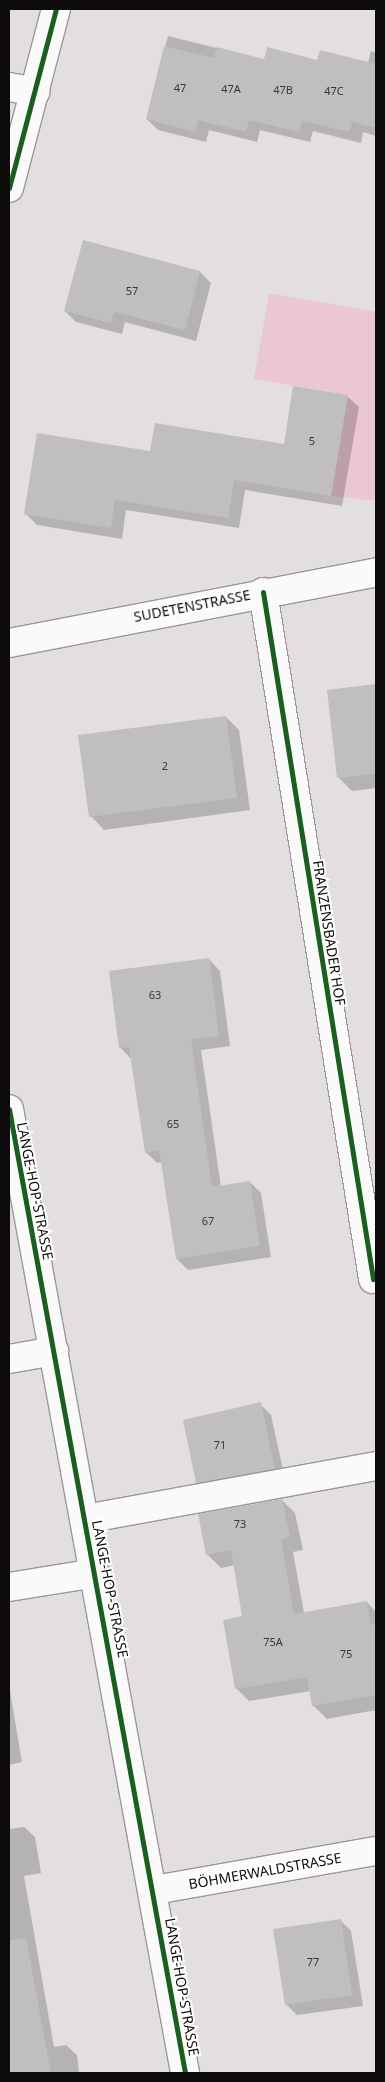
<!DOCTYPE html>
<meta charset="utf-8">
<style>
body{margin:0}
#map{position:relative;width:385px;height:2082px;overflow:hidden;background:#e3dfe0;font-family:"Noto Sans",sans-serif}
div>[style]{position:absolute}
.green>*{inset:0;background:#ebc7d1}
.shadow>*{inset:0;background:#0003}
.building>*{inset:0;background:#c1bebf}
.roads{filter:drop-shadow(1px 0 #9a9797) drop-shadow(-1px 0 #9a9797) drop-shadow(0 1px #9a9797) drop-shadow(0 -1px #9a9797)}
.minor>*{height:28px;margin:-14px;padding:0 14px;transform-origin:14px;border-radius:14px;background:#fbfafa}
.cycleway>*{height:5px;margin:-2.5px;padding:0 2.5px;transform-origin:2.5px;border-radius:2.5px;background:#1b5e20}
span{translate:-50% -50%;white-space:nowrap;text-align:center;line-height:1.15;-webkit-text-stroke:4px #fff;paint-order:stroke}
.number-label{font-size:11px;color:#3a3738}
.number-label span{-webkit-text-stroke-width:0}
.street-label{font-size:14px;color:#0d0a0b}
.frame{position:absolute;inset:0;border:10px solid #0d0a0b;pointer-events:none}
</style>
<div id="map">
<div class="green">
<i style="clip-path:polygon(269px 293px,376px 312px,376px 501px,331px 496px,348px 395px,254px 379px)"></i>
</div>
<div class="shadow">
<i style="clip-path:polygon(168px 36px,265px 60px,368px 63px,371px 51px,376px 53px,376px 136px,363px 132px,361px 143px,313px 131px,310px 142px,260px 130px,257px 142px,209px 130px,206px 142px,158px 130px,147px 119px)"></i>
<i style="clip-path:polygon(83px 241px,200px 272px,211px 283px,196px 341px,125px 322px,122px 334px,76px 322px,65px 311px)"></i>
<i style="clip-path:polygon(347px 396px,359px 407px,342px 506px,245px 490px,239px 528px,126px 510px,122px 539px,37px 525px,26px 514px,151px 452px,285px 445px)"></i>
<i style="clip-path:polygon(376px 685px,376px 788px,352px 791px,339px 778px,329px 691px)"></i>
<i style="clip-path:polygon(226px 717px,239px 730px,250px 810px,104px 830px,91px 816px)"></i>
<i style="clip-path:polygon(209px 959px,220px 971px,230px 1046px,201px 1050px,221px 1187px,250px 1182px,261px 1193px,271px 1257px,188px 1270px,177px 1259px,162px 1162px,157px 1163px,146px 1152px,131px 1059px,120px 1047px)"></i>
<i style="clip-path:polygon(260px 1404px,271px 1415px,285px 1479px,209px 1493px,197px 1482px)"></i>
<i style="clip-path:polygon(282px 1500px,295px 1513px,303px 1550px,293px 1552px,304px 1613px,367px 1602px,376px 1612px,376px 1710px,327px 1719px,314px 1706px,311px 1691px,249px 1701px,236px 1688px,244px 1617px,235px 1565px,221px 1568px,208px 1555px,199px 1515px)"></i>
<i style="clip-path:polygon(9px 1685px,22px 1762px,9px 1765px)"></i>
<i style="clip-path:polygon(24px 1827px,35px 1837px,41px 1873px,24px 1876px,54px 2047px,66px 2045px,77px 2055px,79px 2073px,9px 2073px,9px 1829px)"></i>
<i style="clip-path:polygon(340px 1920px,351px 1931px,363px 2006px,297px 2015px,286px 2004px)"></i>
</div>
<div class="building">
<i style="clip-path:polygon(164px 46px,214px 58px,217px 47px,264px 59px,267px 47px,317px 60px,320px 50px,376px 64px,376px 128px,352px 122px,350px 132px,302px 121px,299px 132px,249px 120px,246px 132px,198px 120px,195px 132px,146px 119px)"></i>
<i style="clip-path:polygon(83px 240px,200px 271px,185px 330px,114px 312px,111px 323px,64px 311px)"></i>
<i style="clip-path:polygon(293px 386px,348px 395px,331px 496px,234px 480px,228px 518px,115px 500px,111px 528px,24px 514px,37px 433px,150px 451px,155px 423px,284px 444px)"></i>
<i style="clip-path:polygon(376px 684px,376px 774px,337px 778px,327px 690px)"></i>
<i style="clip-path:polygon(226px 716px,237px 798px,89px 817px,78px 735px)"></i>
<i style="clip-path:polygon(209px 958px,219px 1036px,191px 1039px,212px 1187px,250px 1181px,260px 1246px,176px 1259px,159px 1150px,145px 1153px,129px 1047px,119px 1048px,109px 971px)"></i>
<i style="clip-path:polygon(261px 1402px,275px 1469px,196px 1483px,183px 1420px)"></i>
<i style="clip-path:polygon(282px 1499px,290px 1537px,281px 1539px,294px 1614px,367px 1601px,371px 1625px,376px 1624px,376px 1695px,312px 1706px,307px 1677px,235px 1689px,223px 1620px,242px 1616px,231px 1550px,206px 1555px,198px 1514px)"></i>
<i style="clip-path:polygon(341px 1919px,352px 1995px,285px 2005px,273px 1929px)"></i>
<i style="clip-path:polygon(26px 1938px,51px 2073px,9px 2073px,9px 1940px)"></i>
</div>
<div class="roads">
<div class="minor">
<i style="left:9px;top:87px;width:27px;rotate:10deg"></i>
<i style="left:9px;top:188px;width:185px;rotate:-75.3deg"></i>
<i style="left:263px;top:592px;width:696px;rotate:80.9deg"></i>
<i style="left:9px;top:643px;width:374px;rotate:-10.9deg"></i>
<i style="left:9px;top:1109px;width:980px;rotate:79.65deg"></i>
<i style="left:9px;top:1359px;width:46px;rotate:-10.1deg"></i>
<i style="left:85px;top:1519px;width:296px;rotate:-10.3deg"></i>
<i style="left:9px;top:1587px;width:87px;rotate:-9.2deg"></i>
<i style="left:154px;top:1890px;width:225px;rotate:-10deg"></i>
</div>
</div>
<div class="cycleway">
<i style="left:9px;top:188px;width:185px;rotate:-75.3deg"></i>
<i style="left:263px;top:592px;width:696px;rotate:80.9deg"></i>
<i style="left:9px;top:1109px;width:980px;rotate:79.65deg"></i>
</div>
<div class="number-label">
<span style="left:180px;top:88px">47</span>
<span style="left:231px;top:89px">47A</span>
<span style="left:283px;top:90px">47B</span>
<span style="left:334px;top:91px">47C</span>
<span style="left:132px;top:291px">57</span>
<span style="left:312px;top:441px">5</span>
<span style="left:165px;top:766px">2</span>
<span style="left:155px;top:995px">63</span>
<span style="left:173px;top:1124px">65</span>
<span style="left:208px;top:1221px">67</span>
<span style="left:220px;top:1445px">71</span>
<span style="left:240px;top:1524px">73</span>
<span style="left:273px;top:1642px">75A</span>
<span style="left:346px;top:1654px">75</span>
<span style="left:313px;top:1962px">77</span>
</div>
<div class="street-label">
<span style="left:192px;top:606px;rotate:-11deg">SUDETENSTRASSE</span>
<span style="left:329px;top:933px;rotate:81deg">FRANZENSBADER HOF</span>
<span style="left:35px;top:1191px;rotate:79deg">LANGE-HOP-STRASSE</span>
<span style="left:110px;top:1589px;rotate:79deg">LANGE-HOP-STRASSE</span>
<span style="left:265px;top:1871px;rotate:-10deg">BÖHMERWALDSTRASSE</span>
<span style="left:182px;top:1987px;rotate:80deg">LANGE-HOP-STRASSE</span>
</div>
<div class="frame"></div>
</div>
